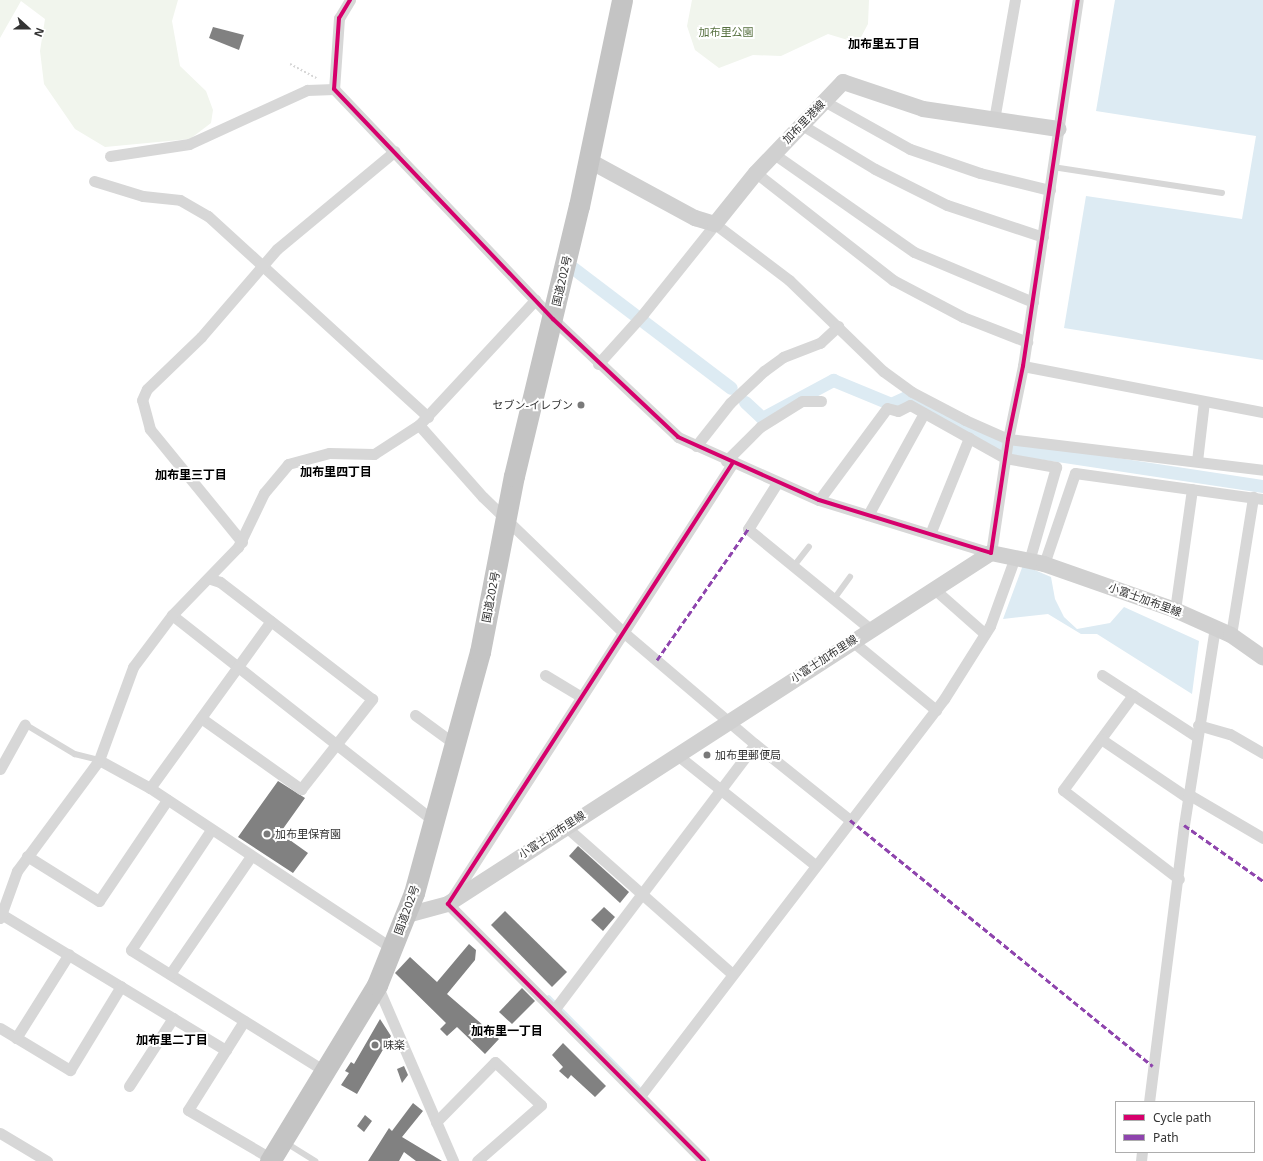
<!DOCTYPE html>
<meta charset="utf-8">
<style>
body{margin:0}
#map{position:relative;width:1263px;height:1161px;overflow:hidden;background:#fff;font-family:"Noto Sans","Noto Sans JP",sans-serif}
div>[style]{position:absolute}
.green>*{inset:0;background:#f1f5ed}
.water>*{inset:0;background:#ddebf3}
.stream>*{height:3.5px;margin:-1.75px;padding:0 1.75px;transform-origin:1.75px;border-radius:1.75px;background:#ddebf3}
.canal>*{height:13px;margin:-6.5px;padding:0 6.5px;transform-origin:6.5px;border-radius:6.5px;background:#ddebf3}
.building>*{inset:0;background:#818181}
.path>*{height:2px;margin-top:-1px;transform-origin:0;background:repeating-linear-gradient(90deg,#d6d6d6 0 2px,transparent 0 4px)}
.lane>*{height:5.5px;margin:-2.75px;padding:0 2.75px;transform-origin:2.75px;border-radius:2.75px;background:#d7d7d7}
.street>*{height:11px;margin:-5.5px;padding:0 5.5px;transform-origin:5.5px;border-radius:5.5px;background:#d7d7d7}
.secondary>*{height:16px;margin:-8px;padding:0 8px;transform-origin:8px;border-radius:8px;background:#d0d0d0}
.highway>*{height:21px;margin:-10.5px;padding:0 10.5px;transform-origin:10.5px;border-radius:10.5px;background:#c4c4c4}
.quiet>*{height:3px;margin-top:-1.5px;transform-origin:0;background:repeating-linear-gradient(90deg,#8e44ad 0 6px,transparent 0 9px)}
.cycleway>*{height:4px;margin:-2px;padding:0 2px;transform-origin:2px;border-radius:2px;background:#d6006c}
.dots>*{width:11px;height:11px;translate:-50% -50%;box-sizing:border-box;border:2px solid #fff;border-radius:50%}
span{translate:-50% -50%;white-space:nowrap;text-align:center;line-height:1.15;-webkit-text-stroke:4px #fff;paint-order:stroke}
.park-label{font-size:11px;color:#56703f}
.street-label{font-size:11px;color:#333}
.poi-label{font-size:11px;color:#333}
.right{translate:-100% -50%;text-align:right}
.left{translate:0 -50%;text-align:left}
.neighbourhood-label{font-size:12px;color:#000;font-weight:700}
.legend{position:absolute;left:1115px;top:1101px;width:140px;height:52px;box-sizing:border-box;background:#fff;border:1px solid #adadad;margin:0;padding:5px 7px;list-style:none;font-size:12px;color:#333}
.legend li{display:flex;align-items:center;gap:8px;height:20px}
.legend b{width:20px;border:1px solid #adadad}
.north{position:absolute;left:8px;top:8px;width:40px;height:40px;-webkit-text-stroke:3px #fff;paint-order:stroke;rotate:111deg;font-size:11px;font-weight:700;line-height:16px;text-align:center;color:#333}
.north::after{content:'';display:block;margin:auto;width:14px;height:18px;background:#333;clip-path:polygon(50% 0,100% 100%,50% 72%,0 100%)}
</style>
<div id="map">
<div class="green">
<i style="clip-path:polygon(0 0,178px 0,172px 21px,180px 66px,206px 91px,213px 110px,211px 123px,190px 139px,105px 147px,75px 129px,44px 84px,40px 51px,45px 19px,21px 1px,0 38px)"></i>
<i style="clip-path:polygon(692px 0,869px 0,868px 24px,860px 39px,851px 41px,828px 34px,781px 56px,753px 55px,719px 68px,695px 50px,687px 26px)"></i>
</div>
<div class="water">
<i style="clip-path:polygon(1115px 0,1263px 0,1263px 360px,1064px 328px,1086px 196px,1242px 219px,1256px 136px,1096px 111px)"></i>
<i style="clip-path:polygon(1023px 565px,1051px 577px,1055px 599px,1064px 617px,1077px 629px,1110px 623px,1124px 607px,1199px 641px,1192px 694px,1097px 634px,1081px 634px,1048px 614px,1003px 619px)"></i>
</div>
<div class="stream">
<i style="left:549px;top:997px;width:132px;rotate:45.3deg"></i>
</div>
<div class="canal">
<i style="left:573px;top:268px;width:198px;rotate:37.2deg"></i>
<i style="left:745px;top:402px;width:23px;rotate:43deg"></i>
<i style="left:762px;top:418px;width:81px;rotate:-28.2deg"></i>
<i style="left:833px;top:380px;width:63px;rotate:22.5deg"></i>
<i style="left:891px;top:404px;width:17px;rotate:-25deg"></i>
<i style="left:906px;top:397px;width:104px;rotate:28deg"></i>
<i style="left:998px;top:446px;width:268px;rotate:8.6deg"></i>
</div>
<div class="building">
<i style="clip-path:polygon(213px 27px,244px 35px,239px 50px,209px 38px)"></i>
<i style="clip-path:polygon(278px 781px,305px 798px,280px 833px,308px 853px,293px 873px,238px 837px)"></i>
<i style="clip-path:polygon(578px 846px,629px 892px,620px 903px,569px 856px)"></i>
<i style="clip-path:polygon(604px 907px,615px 917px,603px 931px,591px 920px)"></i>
<i style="clip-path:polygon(505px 911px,567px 972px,552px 987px,491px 925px)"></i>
<i style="clip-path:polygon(469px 944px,476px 950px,475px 960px,447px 994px,499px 1039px,485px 1054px,457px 1027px,447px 1036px,440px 1029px,446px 1023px,395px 973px,410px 957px,437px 982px)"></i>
<i style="clip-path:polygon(522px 988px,535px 1001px,512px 1024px,499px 1012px)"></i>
<i style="clip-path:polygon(380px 1019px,391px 1036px,357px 1094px,341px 1085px,349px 1073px,345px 1071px,351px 1062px,354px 1064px)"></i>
<i style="clip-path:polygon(563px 1043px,606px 1086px,595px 1097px,571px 1075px,568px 1079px,559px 1071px,563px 1067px,552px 1055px)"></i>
<i style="clip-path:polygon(404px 1066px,408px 1075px,402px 1083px,397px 1069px)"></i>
<i style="clip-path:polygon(413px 1103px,423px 1111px,402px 1137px,442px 1161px,416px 1161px,404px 1152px,399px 1161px,368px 1161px,389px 1128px,392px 1131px)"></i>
<i style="clip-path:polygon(365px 1115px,372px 1121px,364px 1132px,357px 1126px)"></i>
</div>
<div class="path">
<i style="left:290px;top:64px;width:30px;rotate:28deg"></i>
</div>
<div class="lane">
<i style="left:1053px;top:167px;width:171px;rotate:8.7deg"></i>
<i style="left:794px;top:566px;width:24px;rotate:-52deg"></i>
<i style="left:834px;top:599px;width:27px;rotate:-54deg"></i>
<i style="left:25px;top:724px;width:58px;rotate:31deg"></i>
<i style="left:75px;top:754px;width:25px;rotate:14deg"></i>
<i style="left:285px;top:1142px;width:36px;rotate:32deg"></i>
</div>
<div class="street">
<i style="left:350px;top:0;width:21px;rotate:121deg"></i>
<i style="left:339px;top:18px;width:71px;rotate:94deg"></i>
<i style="left:334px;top:89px;width:318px;rotate:46.4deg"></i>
<i style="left:553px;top:319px;width:172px;rotate:43.3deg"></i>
<i style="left:678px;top:437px;width:154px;rotate:24.1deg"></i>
<i style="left:819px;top:500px;width:180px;rotate:17.1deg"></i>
<i style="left:991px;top:553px;width:115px;rotate:-81.5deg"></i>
<i style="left:1008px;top:439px;width:75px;rotate:-78.4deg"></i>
<i style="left:1023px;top:366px;width:370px;rotate:-81.5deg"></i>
<i style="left:824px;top:101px;width:98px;rotate:29.2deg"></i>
<i style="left:910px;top:149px;width:74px;rotate:18.9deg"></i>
<i style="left:980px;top:173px;width:72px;rotate:13.7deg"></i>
<i style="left:994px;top:120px;width:122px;rotate:-80.1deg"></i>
<i style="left:802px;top:125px;width:85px;rotate:31.1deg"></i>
<i style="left:875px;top:169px;width:80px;rotate:26.6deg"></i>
<i style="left:947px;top:205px;width:101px;rotate:18.4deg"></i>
<i style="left:774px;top:154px;width:171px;rotate:35deg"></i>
<i style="left:914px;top:252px;width:129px;rotate:22.8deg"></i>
<i style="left:110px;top:156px;width:80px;rotate:-8.6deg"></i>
<i style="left:189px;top:144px;width:130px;rotate:-24.6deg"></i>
<i style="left:307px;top:90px;width:27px;rotate:-2deg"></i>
<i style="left:756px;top:173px;width:174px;rotate:38deg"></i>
<i style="left:893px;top:280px;width:79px;rotate:27.9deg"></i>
<i style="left:963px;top:317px;width:69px;rotate:21.3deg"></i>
<i style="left:94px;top:181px;width:51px;rotate:17deg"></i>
<i style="left:143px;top:196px;width:37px;rotate:6deg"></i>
<i style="left:180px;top:200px;width:32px;rotate:30deg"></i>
<i style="left:208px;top:216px;width:298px;rotate:42.4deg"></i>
<i style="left:598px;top:364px;width:67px;rotate:-48deg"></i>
<i style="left:643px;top:314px;width:115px;rotate:-51.3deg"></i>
<i style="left:715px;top:224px;width:93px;rotate:37.1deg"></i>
<i style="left:789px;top:280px;width:131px;rotate:44.1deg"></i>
<i style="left:883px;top:371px;width:36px;rotate:36deg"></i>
<i style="left:912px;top:392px;width:60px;rotate:27.8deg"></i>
<i style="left:965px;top:420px;width:47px;rotate:23.8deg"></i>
<i style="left:1008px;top:439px;width:257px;rotate:6.9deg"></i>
<i style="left:1023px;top:366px;width:244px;rotate:10.9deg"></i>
<i style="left:419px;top:425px;width:96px;rotate:48.4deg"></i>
<i style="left:483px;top:497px;width:193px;rotate:44deg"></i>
<i style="left:622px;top:631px;width:175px;rotate:40.4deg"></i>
<i style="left:755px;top:744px;width:122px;rotate:38.7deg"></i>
<i style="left:696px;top:446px;width:55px;rotate:-51.7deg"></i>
<i style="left:730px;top:403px;width:47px;rotate:-43.3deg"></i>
<i style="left:764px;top:371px;width:24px;rotate:-36deg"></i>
<i style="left:783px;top:357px;width:40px;rotate:-21deg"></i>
<i style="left:820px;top:343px;width:25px;rotate:-43deg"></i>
<i style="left:726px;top:461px;width:48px;rotate:-45deg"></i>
<i style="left:760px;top:427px;width:49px;rotate:-31.8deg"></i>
<i style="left:802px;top:401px;width:19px"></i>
<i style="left:1197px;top:461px;width:60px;rotate:-83.3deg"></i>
<i style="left:777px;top:483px;width:54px;rotate:122.2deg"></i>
<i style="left:748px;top:529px;width:158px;rotate:39.3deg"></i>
<i style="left:819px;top:500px;width:114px;rotate:-53.5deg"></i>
<i style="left:887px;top:408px;width:11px;rotate:15deg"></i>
<i style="left:898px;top:411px;width:13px;rotate:-27deg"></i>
<i style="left:910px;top:405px;width:109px;rotate:29.2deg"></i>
<i style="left:1005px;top:458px;width:52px;rotate:10deg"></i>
<i style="left:1056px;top:467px;width:98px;rotate:106deg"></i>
<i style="left:868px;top:515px;width:116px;rotate:-61.2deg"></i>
<i style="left:930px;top:534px;width:104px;rotate:-67.9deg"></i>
<i style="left:242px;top:542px;width:146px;rotate:-129.2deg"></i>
<i style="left:150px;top:429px;width:30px;rotate:-105deg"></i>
<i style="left:142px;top:400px;width:12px;rotate:-66deg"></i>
<i style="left:147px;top:389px;width:75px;rotate:-43.9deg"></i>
<i style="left:201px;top:337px;width:116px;rotate:-49.2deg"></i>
<i style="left:277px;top:249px;width:153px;rotate:-39.7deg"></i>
<i style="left:1044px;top:564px;width:96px;rotate:-71.2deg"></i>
<i style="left:1075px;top:473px;width:190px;rotate:7.9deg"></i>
<i style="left:933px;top:588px;width:69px;rotate:41.5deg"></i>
<i style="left:1175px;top:610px;width:122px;rotate:-82deg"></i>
<i style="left:172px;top:615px;width:335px;rotate:38.2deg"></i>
<i style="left:1231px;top:635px;width:140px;rotate:-80.9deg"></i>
<i style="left:852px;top:641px;width:109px;rotate:39.4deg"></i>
<i style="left:545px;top:675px;width:41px;rotate:31deg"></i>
<i style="left:1102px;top:675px;width:113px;rotate:33.1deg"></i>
<i style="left:1133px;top:695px;width:118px;rotate:126.4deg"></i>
<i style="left:1063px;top:790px;width:146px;rotate:37.5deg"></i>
<i style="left:415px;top:715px;width:51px;rotate:36.2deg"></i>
<i style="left:201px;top:718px;width:123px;rotate:35.4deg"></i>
<i style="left:301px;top:789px;width:115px;rotate:-51.7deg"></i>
<i style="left:372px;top:699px;width:192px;rotate:-142.4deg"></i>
<i style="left:220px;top:582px;width:9px;rotate:-162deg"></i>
<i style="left:1198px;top:725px;width:33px;rotate:16deg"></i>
<i style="left:1230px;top:734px;width:38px;rotate:30deg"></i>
<i style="left:1101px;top:739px;width:105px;rotate:34.1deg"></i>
<i style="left:676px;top:754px;width:178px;rotate:38.6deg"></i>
<i style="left:99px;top:760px;width:58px;rotate:28.8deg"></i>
<i style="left:150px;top:788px;width:291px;rotate:33.5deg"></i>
<i style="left:0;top:769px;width:51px;rotate:-60.9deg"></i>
<i style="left:150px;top:788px;width:206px;rotate:-54.1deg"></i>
<i style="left:1188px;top:794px;width:87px;rotate:30.4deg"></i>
<i style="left:565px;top:826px;width:222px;rotate:41.5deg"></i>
<i style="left:211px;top:830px;width:144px;rotate:123.7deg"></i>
<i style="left:131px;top:950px;width:230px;rotate:32deg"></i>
<i style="left:27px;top:856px;width:85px;rotate:32deg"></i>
<i style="left:99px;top:901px;width:122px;rotate:-56deg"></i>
<i style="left:1px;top:914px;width:263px;rotate:31.2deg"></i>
<i style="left:0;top:918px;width:50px;rotate:-70.1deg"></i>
<i style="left:17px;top:871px;width:138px;rotate:-53.5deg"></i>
<i style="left:99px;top:760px;width:99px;rotate:-69.9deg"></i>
<i style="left:133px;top:667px;width:65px;rotate:-53.1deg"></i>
<i style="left:172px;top:615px;width:95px;rotate:-45.9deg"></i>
<i style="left:238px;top:547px;width:60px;rotate:-64.3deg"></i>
<i style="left:264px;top:493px;width:38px;rotate:-50deg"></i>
<i style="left:288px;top:464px;width:42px;rotate:-15deg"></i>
<i style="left:329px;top:453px;width:45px;rotate:1.3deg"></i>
<i style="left:374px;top:454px;width:54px;rotate:-32.8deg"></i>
<i style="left:419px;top:425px;width:171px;rotate:-47.1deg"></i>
<i style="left:170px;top:974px;width:143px;rotate:-55.5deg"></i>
<i style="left:377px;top:985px;width:192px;rotate:66.6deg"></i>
<i style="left:554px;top:1010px;width:333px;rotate:-52.9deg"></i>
<i style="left:244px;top:1021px;width:105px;rotate:122.2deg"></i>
<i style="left:188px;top:1110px;width:97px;rotate:30.3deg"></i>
<i style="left:0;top:1028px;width:82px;rotate:31deg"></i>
<i style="left:70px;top:1070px;width:98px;rotate:-58.7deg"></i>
<i style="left:16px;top:1038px;width:99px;rotate:-57.8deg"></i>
<i style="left:129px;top:1086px;width:81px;rotate:-57.1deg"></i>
<i style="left:640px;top:1096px;width:500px;rotate:-52.56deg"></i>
<i style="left:944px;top:699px;width:86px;rotate:-57.8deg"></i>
<i style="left:990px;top:626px;width:73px;rotate:-70.1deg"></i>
<i style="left:1149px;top:1102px;width:279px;rotate:-82.8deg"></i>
<i style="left:1184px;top:825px;width:200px;rotate:-81.1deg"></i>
<i style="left:436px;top:1122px;width:84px;rotate:-45.5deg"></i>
<i style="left:495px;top:1062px;width:63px;rotate:43.1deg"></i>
<i style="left:541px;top:1105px;width:85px;rotate:138.8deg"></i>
<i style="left:0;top:1133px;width:55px;rotate:30.8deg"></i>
<i style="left:704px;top:1161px;width:363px;rotate:-134.9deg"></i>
<i style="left:448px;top:904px;width:524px;rotate:-57.16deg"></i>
<i style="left:1141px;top:1161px;width:9px;rotate:-84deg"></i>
</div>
<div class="secondary">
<i style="left:588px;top:160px;width:122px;rotate:28.5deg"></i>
<i style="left:695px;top:218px;width:21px;rotate:17deg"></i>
<i style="left:715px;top:224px;width:65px;rotate:-51.2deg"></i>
<i style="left:756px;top:173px;width:126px;rotate:-46.3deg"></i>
<i style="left:843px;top:82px;width:84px;rotate:18.6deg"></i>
<i style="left:923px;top:109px;width:137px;rotate:8.4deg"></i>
<i style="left:407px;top:915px;width:42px;rotate:-15deg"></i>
<i style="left:448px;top:904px;width:647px;rotate:-32.88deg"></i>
<i style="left:991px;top:553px;width:54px;rotate:11.7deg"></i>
<i style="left:1044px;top:564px;width:139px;rotate:19.3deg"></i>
<i style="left:1175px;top:610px;width:61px;rotate:24.1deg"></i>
<i style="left:1231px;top:635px;width:39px;rotate:35deg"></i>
</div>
<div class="highway">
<i style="left:270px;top:1161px;width:206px;rotate:-58.7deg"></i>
<i style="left:377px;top:985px;width:99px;rotate:-68.1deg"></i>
<i style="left:414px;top:893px;width:250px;rotate:-74.7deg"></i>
<i style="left:480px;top:652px;width:179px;rotate:-79.1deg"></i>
<i style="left:514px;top:476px;width:278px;rotate:-76.5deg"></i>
<i style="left:579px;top:206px;width:210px;rotate:-78.2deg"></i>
</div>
<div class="quiet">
<i style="left:657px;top:660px;width:160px;rotate:-55.2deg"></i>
<i style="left:850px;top:820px;width:390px;rotate:39.1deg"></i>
<i style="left:1184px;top:825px;width:97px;rotate:35.3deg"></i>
</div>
<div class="cycleway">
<i style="left:350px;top:0;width:21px;rotate:121deg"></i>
<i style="left:339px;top:18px;width:71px;rotate:94deg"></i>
<i style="left:334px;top:89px;width:318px;rotate:46.4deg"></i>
<i style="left:553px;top:319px;width:172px;rotate:43.3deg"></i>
<i style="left:678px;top:437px;width:154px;rotate:24.1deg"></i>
<i style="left:819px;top:500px;width:180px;rotate:17.1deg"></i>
<i style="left:991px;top:553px;width:115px;rotate:-81.5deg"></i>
<i style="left:1008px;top:439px;width:75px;rotate:-78.4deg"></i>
<i style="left:1023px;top:366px;width:370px;rotate:-81.5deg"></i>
<i style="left:704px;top:1161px;width:363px;rotate:-134.9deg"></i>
<i style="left:448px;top:904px;width:524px;rotate:-57.16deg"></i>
</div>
<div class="dots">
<i style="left:581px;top:405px;background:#7a7a7a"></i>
<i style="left:707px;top:755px;background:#7a7a7a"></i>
<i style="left:267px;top:834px;background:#7a7a7a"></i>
<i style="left:375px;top:1045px;background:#7a7a7a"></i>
</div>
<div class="park-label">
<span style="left:726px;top:32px">加布里公園</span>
</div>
<div class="street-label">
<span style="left:804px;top:122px;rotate:-46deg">加布里港線</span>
<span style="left:562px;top:281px;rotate:-77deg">国道202号</span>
<span style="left:491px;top:597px;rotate:-79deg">国道202号</span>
<span style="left:1145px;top:600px;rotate:20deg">小富士加布里線</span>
<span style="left:824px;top:659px;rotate:-33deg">小富士加布里線</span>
<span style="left:552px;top:835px;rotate:-33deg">小富士加布里線</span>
<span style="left:407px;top:910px;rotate:-70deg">国道202号</span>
</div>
<div class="poi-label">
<span class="right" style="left:573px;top:405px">セブン-イレブン</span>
<span class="left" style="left:715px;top:755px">加布里郵便局</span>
<span class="left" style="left:275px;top:834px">加布里保育園</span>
<span class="left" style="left:383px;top:1045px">味楽</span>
</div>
<div class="neighbourhood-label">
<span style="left:884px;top:44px">加布里五丁目</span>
<span style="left:336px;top:472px">加布里四丁目</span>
<span style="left:191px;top:475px">加布里三丁目</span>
<span style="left:507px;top:1031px">加布里一丁目</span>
<span style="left:172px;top:1040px">加布里二丁目</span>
</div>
<ul class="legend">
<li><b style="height:5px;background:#d6006c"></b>Cycle path</li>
<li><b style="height:5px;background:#8e44ad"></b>Path</li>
</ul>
<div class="north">N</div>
</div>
